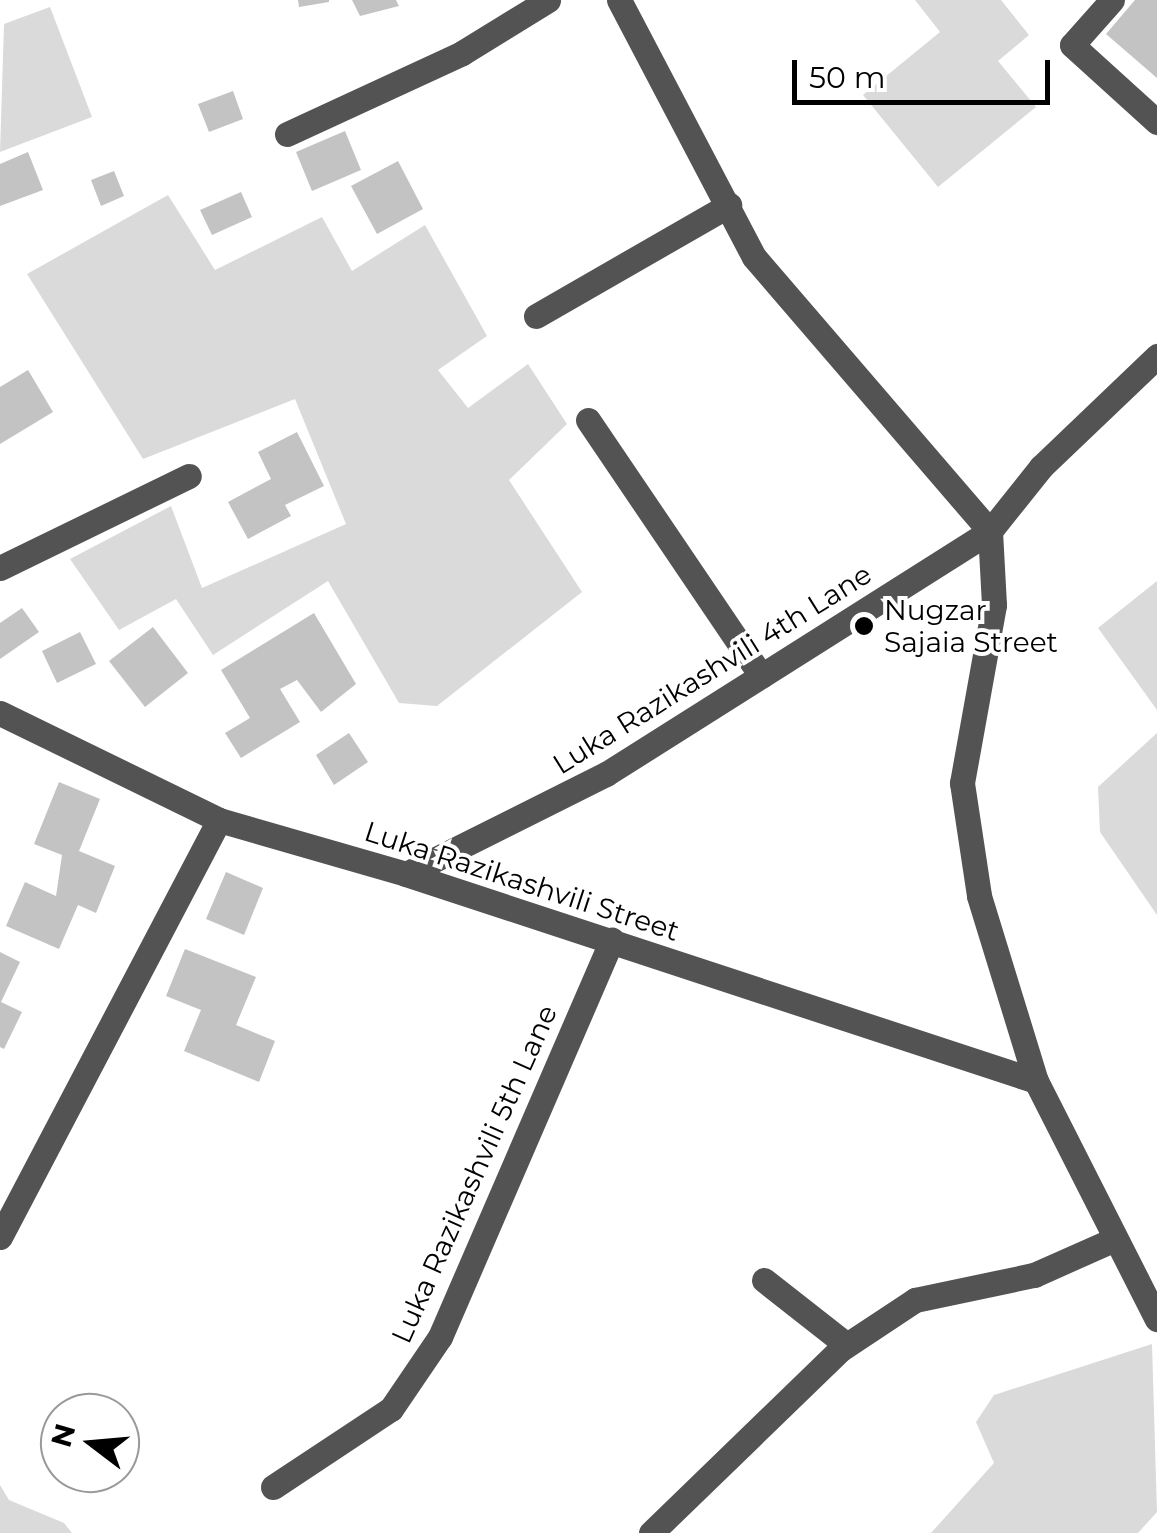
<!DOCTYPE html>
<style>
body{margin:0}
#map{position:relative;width:1157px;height:1533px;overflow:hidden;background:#fff;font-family:Montserrat,sans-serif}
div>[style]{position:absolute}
.green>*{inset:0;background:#dadada}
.building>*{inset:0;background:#c3c3c3}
.minor>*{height:25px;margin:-12.5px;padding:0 12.5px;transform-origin:12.5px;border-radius:12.5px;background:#535353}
.dots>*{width:28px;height:28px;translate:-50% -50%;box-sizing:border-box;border:5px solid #fff;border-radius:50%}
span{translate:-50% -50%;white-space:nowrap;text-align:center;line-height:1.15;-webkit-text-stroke:8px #fff;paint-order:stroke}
.poi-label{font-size:28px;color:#000}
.left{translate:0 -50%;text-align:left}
.street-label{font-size:28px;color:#000}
.north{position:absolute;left:40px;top:1393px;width:100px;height:100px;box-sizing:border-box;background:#fff;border:2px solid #999;border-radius:50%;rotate:286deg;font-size:28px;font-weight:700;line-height:40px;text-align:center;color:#000}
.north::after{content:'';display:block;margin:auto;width:35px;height:45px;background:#000;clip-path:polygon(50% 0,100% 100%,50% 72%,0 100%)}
.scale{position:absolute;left:792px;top:60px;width:258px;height:45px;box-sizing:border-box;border:5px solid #000;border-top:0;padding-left:12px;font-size:30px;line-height:35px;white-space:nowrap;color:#000;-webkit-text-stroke:8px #fff;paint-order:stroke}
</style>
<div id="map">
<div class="green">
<i style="clip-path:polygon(915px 0,1001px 0,1029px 35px,998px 61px,1036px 107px,938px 187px,863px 95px,940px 32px)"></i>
<i style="clip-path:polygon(50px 7px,92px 117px,0 152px,4px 24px)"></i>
<i style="clip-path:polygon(168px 195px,215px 270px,322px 217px,352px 271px,425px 225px,487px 336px,438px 370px,468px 408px,528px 364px,567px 424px,509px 480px,582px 592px,437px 706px,399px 703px,328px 581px,213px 655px,176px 599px,119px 630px,70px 559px,171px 506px,202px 588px,346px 524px,295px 399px,143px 459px,27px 274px)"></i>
<i style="clip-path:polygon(1157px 581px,1157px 710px,1098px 628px)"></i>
<i style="clip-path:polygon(1157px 733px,1157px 915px,1100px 832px,1098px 787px)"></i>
<i style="clip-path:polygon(1152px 1344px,1157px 1512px,1138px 1533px,931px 1533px,994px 1463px,976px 1422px,994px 1395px)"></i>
<i style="clip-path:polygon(0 1485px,9px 1500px,64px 1523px,72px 1533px,0 1533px)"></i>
</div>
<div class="building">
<i style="clip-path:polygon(298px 0,329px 0,329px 2px,299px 7px)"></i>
<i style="clip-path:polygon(352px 0,396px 0,399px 6px,360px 16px)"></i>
<i style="clip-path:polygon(1135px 0,1157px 0,1157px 78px,1106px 34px)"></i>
<i style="clip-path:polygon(233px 91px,243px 119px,209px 132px,198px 104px)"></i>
<i style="clip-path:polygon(345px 131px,361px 170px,312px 191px,296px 152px)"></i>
<i style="clip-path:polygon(28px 152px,43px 190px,0 206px,0 164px)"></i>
<i style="clip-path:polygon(398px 161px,423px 209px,377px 234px,351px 186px)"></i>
<i style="clip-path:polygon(114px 171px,124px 196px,101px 206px,91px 180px)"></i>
<i style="clip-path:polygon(241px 192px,252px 217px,212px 235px,200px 210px)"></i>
<i style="clip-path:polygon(28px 370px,53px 412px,0 444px,0 387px)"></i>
<i style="clip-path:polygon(297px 432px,324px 486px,285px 505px,291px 516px,248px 539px,228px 502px,271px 479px,258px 452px)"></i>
<i style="clip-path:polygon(22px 608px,39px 632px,0 659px,0 623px)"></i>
<i style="clip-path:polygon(314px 613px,356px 684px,321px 712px,297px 680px,280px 689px,300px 722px,241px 758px,225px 733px,250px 718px,221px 670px)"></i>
<i style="clip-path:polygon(153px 627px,188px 673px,145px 707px,109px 661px)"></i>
<i style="clip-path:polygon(80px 632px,96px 664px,57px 683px,42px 651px)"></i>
<i style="clip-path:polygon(349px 733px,368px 762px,334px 785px,316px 755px)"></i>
<i style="clip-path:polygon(59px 782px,100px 799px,79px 851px,115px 866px,96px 913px,78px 905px,59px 949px,6px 926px,25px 882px,56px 896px,62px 855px,34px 844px)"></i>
<i style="clip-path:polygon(226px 872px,263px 888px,244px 935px,206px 919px)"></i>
<i style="clip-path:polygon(185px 949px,256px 977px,236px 1025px,275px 1041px,259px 1082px,184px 1051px,201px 1010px,166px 996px)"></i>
<i style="clip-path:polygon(0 952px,20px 962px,1px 1002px,22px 1012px,4px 1049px,0 1047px)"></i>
</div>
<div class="minor">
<i style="left:619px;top:0;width:290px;rotate:62.3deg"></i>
<i style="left:754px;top:257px;width:362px;rotate:49.3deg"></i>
<i style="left:1112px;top:0;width:60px;rotate:131.6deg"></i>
<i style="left:1072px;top:45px;width:115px;rotate:42.2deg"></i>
<i style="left:287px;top:134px;width:193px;rotate:-24.8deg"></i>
<i style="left:462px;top:53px;width:101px;rotate:-31.6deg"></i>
<i style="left:536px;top:316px;width:223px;rotate:-29.9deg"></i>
<i style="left:588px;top:420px;width:309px;rotate:55.9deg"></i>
<i style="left:990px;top:531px;width:74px;rotate:86.9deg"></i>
<i style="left:994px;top:605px;width:181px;rotate:100.2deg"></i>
<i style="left:962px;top:783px;width:114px;rotate:81.4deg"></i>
<i style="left:979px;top:896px;width:194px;rotate:72.9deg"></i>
<i style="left:1036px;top:1081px;width:267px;rotate:63.1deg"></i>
<i style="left:0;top:568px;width:210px;rotate:-26deg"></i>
<i style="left:0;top:713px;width:244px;rotate:26deg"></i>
<i style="left:219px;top:820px;width:195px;rotate:16.1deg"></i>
<i style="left:406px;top:874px;width:663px;rotate:18.19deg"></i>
<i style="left:406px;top:874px;width:224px;rotate:-26.6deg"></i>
<i style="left:606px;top:774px;width:454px;rotate:-32.3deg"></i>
<i style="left:990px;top:531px;width:82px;rotate:-51.4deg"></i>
<i style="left:1041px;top:467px;width:161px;rotate:-43.7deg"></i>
<i style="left:0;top:1237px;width:471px;rotate:-62.3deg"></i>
<i style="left:764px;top:1280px;width:105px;rotate:38.1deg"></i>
<i style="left:273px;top:1487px;width:141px;rotate:-33.5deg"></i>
<i style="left:391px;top:1409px;width:87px;rotate:-55.8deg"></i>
<i style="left:440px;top:1337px;width:433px;rotate:-66.6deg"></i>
<i style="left:651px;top:1533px;width:264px;rotate:-44.1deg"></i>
<i style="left:841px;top:1349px;width:89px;rotate:-33.5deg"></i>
<i style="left:915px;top:1300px;width:122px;rotate:-11.9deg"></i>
<i style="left:1034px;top:1275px;width:89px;rotate:-24deg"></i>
</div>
<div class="dots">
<i style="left:864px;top:626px;background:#000"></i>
</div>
<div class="poi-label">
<span class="left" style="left:884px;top:626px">Nugzar<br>Sajaia Street</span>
</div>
<div class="street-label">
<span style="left:712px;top:669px;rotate:-32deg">Luka Razikashvili 4th Lane</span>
<span style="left:522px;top:881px;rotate:18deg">Luka Razikashvili Street</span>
<span style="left:474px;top:1174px;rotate:-66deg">Luka Razikashvili 5th Lane</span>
</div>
<div class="north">N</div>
<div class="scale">50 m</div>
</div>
